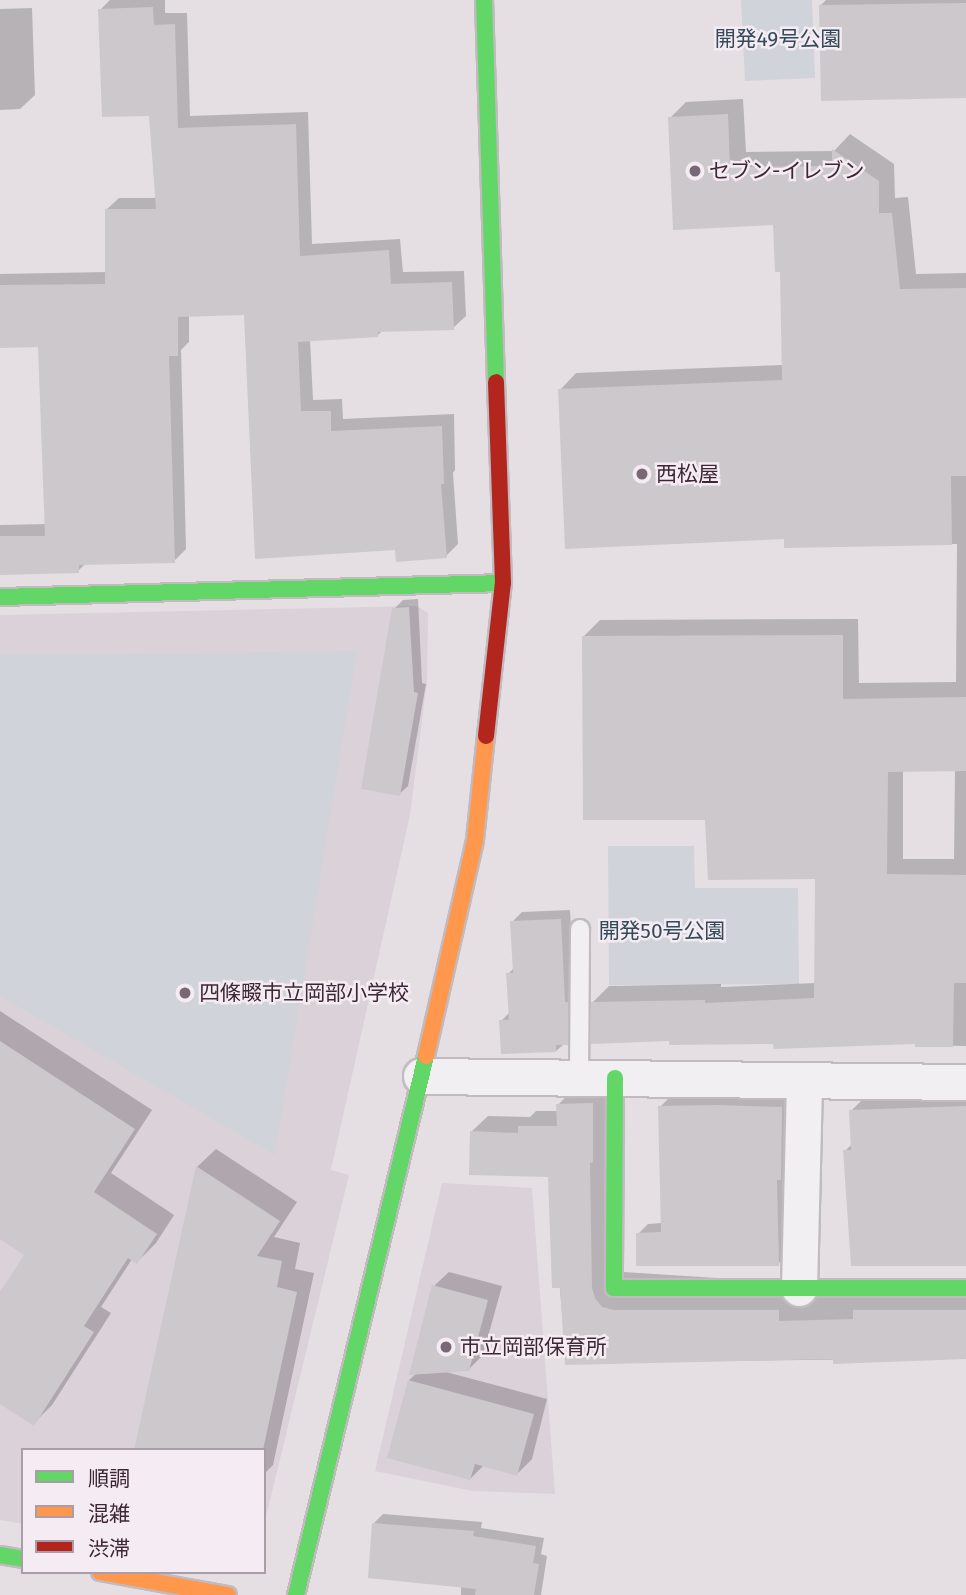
<!DOCTYPE html>
<meta charset="utf-8">
<style>
body{margin:0}
#map{position:relative;width:966px;height:1595px;overflow:hidden;background:#e5dfe4;font-family:"Fira Sans","Noto Sans JP",sans-serif}
div>[style]{position:absolute}
.built>*{inset:0;background:#dbd1d9}
.green>*{inset:0;background:#d0d3da}
.shadow>*{inset:0;background:#0003}
.building>*{inset:0;background:#cdc8cc}
.roads{filter:drop-shadow(2px 0 #c1bbbf) drop-shadow(-2px 0 #c1bbbf) drop-shadow(0 2px #c1bbbf) drop-shadow(0 -2px #c1bbbf)}
.lane>*{height:18px;margin:-9px;padding:0 9px;transform-origin:9px;border-radius:9px;background:#f1eff1}
.street>*{height:35px;margin:-17.5px;padding:0 17.5px;transform-origin:17.5px;border-radius:17.5px;background:#f1eff1}
.fast>*{height:16px;margin:-8px;padding:0 8px;transform-origin:8px;border-radius:8px;background:#63d668}
.slow>*{height:16px;margin:-8px;padding:0 8px;transform-origin:8px;border-radius:8px;background:#ff974d}
.jam>*{height:16px;margin:-8px;padding:0 8px;transform-origin:8px;border-radius:8px;background:#b3261e}
.dots>*{width:19px;height:19px;translate:-50% -50%;box-sizing:border-box;border:4px solid #f5ecf3;border-radius:50%}
span{translate:-50% -50%;white-space:nowrap;text-align:center;line-height:1.15;-webkit-text-stroke:5px #f5ecf3;paint-order:stroke}
.park-label{font-size:21px;color:#344959}
.poi-label{font-size:21px;color:#3d2737}
.left{translate:0 -50%;text-align:left}
.legend{position:absolute;left:21px;top:1448px;width:245px;height:126px;box-sizing:border-box;background:#f5ecf3;border:2px solid #ab9da8;margin:0;padding:9px 12px;list-style:none;font-size:21px;color:#3d2737}
.legend li{display:flex;align-items:center;gap:14px;height:35px}
.legend b{width:35px;border:2px solid #ab9da8}
</style>
<div id="map">
<div class="built">
<i style="clip-path:polygon(417px 606px,428px 613px,427px 681px,410px 815px,331px 1170px,349px 1175px,264px 1525px,264px 1450px,23px 1450px,23px 1524px,0 1520px,0 615px)"></i>
<i style="clip-path:polygon(442px 1183px,532px 1188px,555px 1494px,473px 1491px,375px 1471px)"></i>
</div>
<div class="green">
<i style="clip-path:polygon(741px 0,812px 0,815px 78px,745px 81px)"></i>
<i style="clip-path:polygon(357px 651px,275px 1155px,0 996px,0 655px)"></i>
<i style="clip-path:polygon(608px 846px,694px 846px,695px 888px,798px 888px,799px 984px,609px 985px)"></i>
</div>
<div class="shadow">
<i style="clip-path:polygon(110px 0,165px 0,165px 13px,187px 13px,190px 116px,308px 112px,312px 244px,400px 239px,403px 272px,464px 271px,466px 316px,453px 328px,383px 330px,377px 336px,310px 340px,313px 400px,342px 399px,343px 419px,454px 414px,455px 470px,453px 473px,458px 544px,446px 556px,397px 548px,256px 557px,245px 313px,189px 314px,189px 342px,181px 350px,186px 549px,174px 561px,86px 563px,78px 571px,0 573px,0 525px,47px 524px,40px 346px,0 346px,0 274px,107px 272px,106px 210px,119px 198px,157px 198px,151px 114px,100px 10px)"></i>
<i style="clip-path:polygon(826px 0,966px 0,966px 96px,821px 5px)"></i>
<i style="clip-path:polygon(32px 8px,35px 95px,20px 109px,0 110px,0 9px)"></i>
<i style="clip-path:polygon(evenodd,743px 99px,746px 152px,834px 151px,850px 134px,894px 164px,895px 198px,908px 197px,916px 274px,966px 273px,966px 1046px,917px 1045px,917px 1042px,775px 1048px,775px 1042px,671px 1040px,593px 1002px,609px 986px,721px 984px,721px 987px,816px 983px,817px 877px,706px 818px,584px 636px,600px 620px,858px 619px,859px 683px,956px 682px,957px 544px,786px 546px,786px 538px,560px 390px,576px 373px,783px 365px,782px 270px,774px 223px,670px 118px,686px 102px,743px 99px,955px 769px,954px 859px,903px 859px,903px 770px,955px 769px)"></i>
<i style="clip-path:polygon(418px 599px,422px 683px,426px 684px,408px 786px,399px 794px,394px 609px,403px 600px)"></i>
<i style="clip-path:polygon(570px 910px,577px 1033px,556px 1051px,501px 1021px,510px 1012px,508px 974px,514px 968px,512px 922px,522px 912px)"></i>
<i style="clip-path:polygon(0 1011px,152px 1110px,111px 1173px,174px 1215px,156px 1243px,137px 1262px,132px 1259px,101px 1307px,111px 1313px,52px 1405px,34px 1423px,0 1402px,0 1292px,27px 1254px,0 1237px)"></i>
<i style="clip-path:polygon(609px 1087px,608px 1271px,966px 1294px,966px 1358px,567px 1363px,549px 1176px,471px 1132px,488px 1116px,530px 1117px,536px 1111px,558px 1111px,558px 1105px,574px 1088px)"></i>
<i style="clip-path:polygon(670px 1097px,791px 1097px,788px 1254px,778px 1264px,638px 1234px,648px 1224px,662px 1223px,660px 1107px)"></i>
<i style="clip-path:polygon(966px 1097px,966px 1264px,845px 1151px,852px 1144px,851px 1111px,861px 1101px)"></i>
<i style="clip-path:polygon(216px 1149px,297px 1202px,274px 1237px,300px 1243px,295px 1269px,314px 1273px,273px 1465px,264px 1474px,264px 1450px,136px 1450px,197px 1167px)"></i>
<i style="clip-path:polygon(449px 1272px,502px 1286px,483px 1355px,468px 1370px,446px 1372px,547px 1399px,532px 1459px,517px 1474px,484px 1465px,470px 1479px,409px 1380px,417px 1373px,434px 1286px)"></i>
<i style="clip-path:polygon(383px 1514px,482px 1522px,481px 1528px,544px 1538px,541px 1554px,547px 1556px,541px 1595px,461px 1595px,461px 1586px,374px 1523px)"></i>
</div>
<div class="building">
<i style="clip-path:polygon(966px 3px,966px 98px,821px 101px,819px 5px)"></i>
<i style="clip-path:polygon(153px 7px,154px 25px,175px 24px,178px 128px,296px 124px,300px 256px,389px 250px,391px 284px,452px 282px,454px 330px,378px 332px,378px 337px,298px 342px,301px 411px,331px 411px,331px 431px,442px 426px,444px 484px,441px 484px,447px 558px,396px 562px,395px 550px,255px 559px,244px 315px,178px 317px,178px 356px,169px 356px,175px 563px,79px 565px,79px 573px,0 575px,0 536px,45px 536px,38px 347px,0 348px,0 285px,105px 284px,105px 209px,156px 209px,149px 116px,102px 117px,98px 9px)"></i>
<i style="clip-path:polygon(728px 114px,730px 167px,832px 166px,832px 149px,879px 181px,879px 213px,892px 213px,900px 289px,966px 288px,966px 476px,951px 476px,952px 545px,784px 548px,784px 539px,565px 549px,558px 389px,782px 380px,780px 272px,775px 272px,773px 225px,673px 230px,668px 117px)"></i>
<i style="clip-path:polygon(409px 607px,414px 692px,418px 693px,400px 796px,361px 789px,392px 608px)"></i>
<i style="clip-path:polygon(843px 635px,843px 699px,966px 697px,966px 771px,888px 772px,887px 874px,966px 875px,966px 983px,954px 983px,953px 1047px,915px 1047px,915px 1044px,774px 1049px,773px 1044px,669px 1045px,669px 1041px,591px 1044px,591px 1002px,705px 1000px,705px 1003px,814px 998px,815px 879px,708px 880px,705px 820px,583px 820px,582px 636px)"></i>
<i style="clip-path:polygon(561px 919px,565px 1002px,568px 1002px,568px 1045px,556px 1045px,556px 1052px,501px 1054px,499px 1020px,509px 1020px,506px 973px,513px 973px,510px 921px)"></i>
<i style="clip-path:polygon(0 1041px,135px 1129px,94px 1192px,157px 1234px,137px 1264px,128px 1258px,84px 1326px,94px 1332px,34px 1426px,0 1404px,0 1292px,24px 1255px,0 1239px)"></i>
<i style="clip-path:polygon(593px 1103px,593px 1162px,590px 1163px,592px 1288px,595px 1298px,602px 1307px,614px 1310px,779px 1310px,779px 1321px,853px 1319px,853px 1310px,966px 1310px,966px 1359px,833px 1364px,833px 1359px,565px 1365px,560px 1288px,552px 1288px,548px 1177px,469px 1175px,470px 1131px,518px 1133px,518px 1126px,557px 1126px,556px 1104px)"></i>
<i style="clip-path:polygon(717px 1105px,782px 1107px,781px 1180px,777px 1180px,779px 1266px,636px 1266px,636px 1233px,661px 1232px,658px 1106px)"></i>
<i style="clip-path:polygon(966px 1106px,966px 1266px,851px 1266px,843px 1150px,851px 1150px,849px 1110px)"></i>
<i style="clip-path:polygon(196px 1166px,280px 1221px,257px 1256px,282px 1261px,277px 1287px,297px 1292px,263px 1450px,134px 1450px)"></i>
<i style="clip-path:polygon(432px 1285px,488px 1300px,469px 1371px,409px 1375px)"></i>
<i style="clip-path:polygon(408px 1380px,534px 1414px,517px 1476px,475px 1464px,470px 1480px,387px 1458px)"></i>
<i style="clip-path:polygon(372px 1523px,474px 1531px,473px 1536px,536px 1546px,533px 1563px,539px 1564px,534px 1595px,475px 1595px,476px 1589px,368px 1578px)"></i>
</div>
<div class="roads">
<div class="lane">
<i style="left:579px;top:1078px;width:149px;rotate:-89.6deg"></i>
</div>
<div class="street">
<i style="left:421px;top:1076px;width:545px;rotate:0.63deg"></i>
<i style="left:799px;top:1288px;width:208px;rotate:-88.6deg"></i>
</div>
<div class="fast">
<i style="left:484px;top:0;width:382px;rotate:88.2deg"></i>
<i style="left:0;top:597px;width:503px;rotate:-1.59deg"></i>
<i style="left:615px;top:1078px;width:210px;rotate:90.3deg"></i>
<i style="left:614px;top:1288px;width:352px"></i>
<i style="left:0;top:1555px;width:23px;rotate:10deg"></i>
<i style="left:296px;top:1595px;width:554px;rotate:-76.44deg"></i>
</div>
<div class="slow">
<i style="left:426px;top:1056px;width:221px;rotate:-77.2deg"></i>
<i style="left:475px;top:840px;width:105px;rotate:-84deg"></i>
<i style="left:100px;top:1572px;width:130px;rotate:10.2deg"></i>
</div>
<div class="jam">
<i style="left:486px;top:736px;width:154px;rotate:-83.7deg"></i>
<i style="left:503px;top:583px;width:201px;rotate:-92deg"></i>
</div>
</div>
<div class="dots">
<i style="left:695px;top:171px;background:#786774"></i>
<i style="left:642px;top:474px;background:#786774"></i>
<i style="left:185px;top:993px;background:#786774"></i>
<i style="left:446px;top:1347px;background:#786774"></i>
</div>
<div class="park-label">
<span style="left:778px;top:39px">開発49号公園</span>
<span style="left:662px;top:931px">開発50号公園</span>
</div>
<div class="poi-label">
<span class="left" style="left:709px;top:171px">セブン-イレブン</span>
<span class="left" style="left:656px;top:474px">西松屋</span>
<span class="left" style="left:199px;top:993px">四條畷市立岡部小学校</span>
<span class="left" style="left:460px;top:1347px">市立岡部保育所</span>
</div>
<ul class="legend">
<li><b style="height:9px;background:#63d668"></b>順調</li>
<li><b style="height:9px;background:#ff974d"></b>混雑</li>
<li><b style="height:9px;background:#b3261e"></b>渋滞</li>
</ul>
</div>
